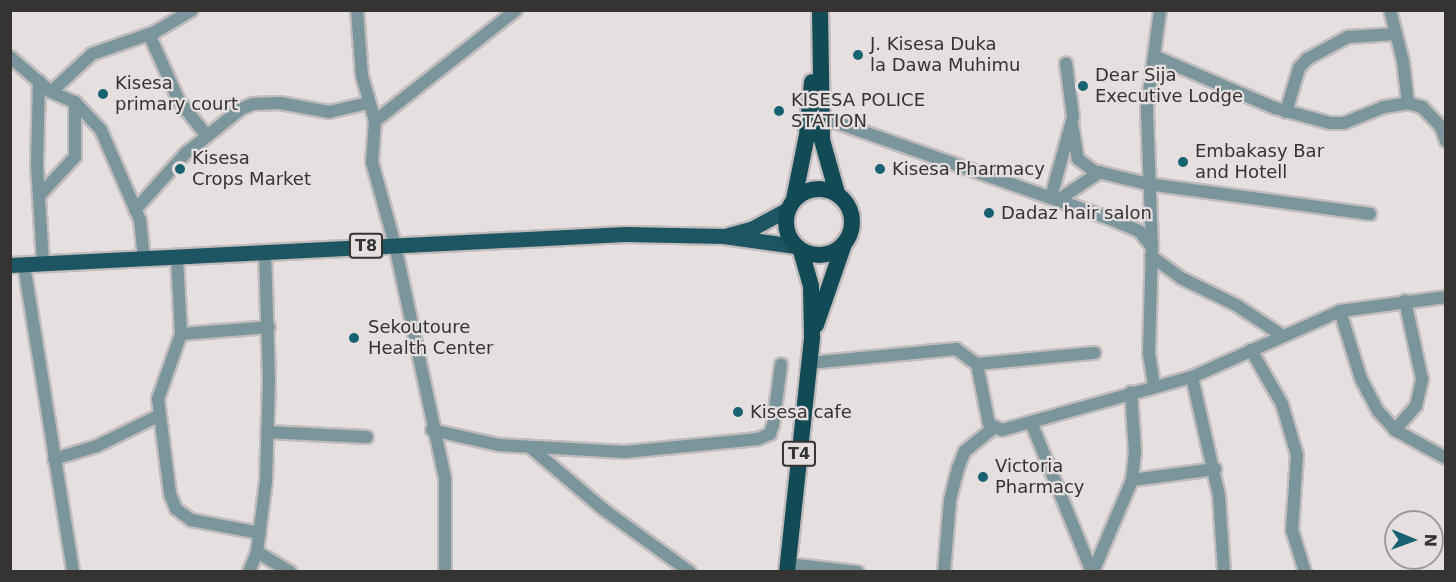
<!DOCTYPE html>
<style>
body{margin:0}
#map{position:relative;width:1456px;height:582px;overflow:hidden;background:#e5dfdf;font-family:"DejaVu Sans",sans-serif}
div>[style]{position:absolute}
.roads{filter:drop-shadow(2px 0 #c2bdbd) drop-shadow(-2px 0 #c2bdbd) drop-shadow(0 2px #c2bdbd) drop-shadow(0 -2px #c2bdbd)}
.minor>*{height:12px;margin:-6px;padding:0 6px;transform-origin:6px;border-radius:6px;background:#7a959b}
.tertiary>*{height:12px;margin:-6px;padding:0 6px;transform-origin:6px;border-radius:6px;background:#7a959b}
.primary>*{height:15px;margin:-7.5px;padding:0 7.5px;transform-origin:7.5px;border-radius:7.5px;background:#1e5562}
.trunk>*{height:16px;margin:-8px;padding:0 8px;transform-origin:8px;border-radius:8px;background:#124a56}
.trunk>.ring{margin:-8px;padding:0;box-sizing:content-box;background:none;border:16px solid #124a56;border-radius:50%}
.dots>*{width:16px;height:16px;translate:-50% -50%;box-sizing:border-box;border:3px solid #e5dfdf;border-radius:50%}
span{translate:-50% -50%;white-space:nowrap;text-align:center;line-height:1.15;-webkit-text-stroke:4.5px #e5dfdf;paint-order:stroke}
.shield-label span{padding:2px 4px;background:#e5dfdf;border:2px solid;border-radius:4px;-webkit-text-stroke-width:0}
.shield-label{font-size:16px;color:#363333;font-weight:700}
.poi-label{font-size:18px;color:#363333}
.left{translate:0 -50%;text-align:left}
.frame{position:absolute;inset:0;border:12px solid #363333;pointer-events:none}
.north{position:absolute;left:1384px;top:510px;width:60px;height:60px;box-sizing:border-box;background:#e5dfdf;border:2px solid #9f9a9a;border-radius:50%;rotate:91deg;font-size:16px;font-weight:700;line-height:24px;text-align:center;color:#363333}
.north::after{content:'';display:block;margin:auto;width:21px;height:27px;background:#186170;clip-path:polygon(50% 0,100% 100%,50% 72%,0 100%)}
</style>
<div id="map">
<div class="roads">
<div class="minor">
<i style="left:357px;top:10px;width:66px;rotate:85.7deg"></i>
<i style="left:362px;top:76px;width:47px;rotate:73.9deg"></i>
<i style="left:1390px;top:10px;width:53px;rotate:75.7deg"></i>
<i style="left:1403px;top:61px;width:42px;rotate:83.2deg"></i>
<i style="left:149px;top:34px;width:73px;rotate:65.9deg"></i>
<i style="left:179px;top:101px;width:45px;rotate:51.3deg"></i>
<i style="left:1154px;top:56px;width:132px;rotate:23.3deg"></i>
<i style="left:1275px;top:108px;width:57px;rotate:15.3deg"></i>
<i style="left:1330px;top:123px;width:14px"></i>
<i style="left:1344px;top:123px;width:43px;rotate:-21.8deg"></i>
<i style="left:1384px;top:107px;width:24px;rotate:-9deg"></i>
<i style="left:1408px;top:103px;width:15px;rotate:16deg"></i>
<i style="left:1422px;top:107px;width:28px;rotate:46deg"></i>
<i style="left:1441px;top:127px;width:15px;rotate:70deg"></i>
<i style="left:10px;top:57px;width:54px;rotate:40.5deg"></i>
<i style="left:51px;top:92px;width:26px;rotate:23deg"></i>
<i style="left:75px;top:102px;width:38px;rotate:47deg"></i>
<i style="left:101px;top:130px;width:98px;rotate:66.6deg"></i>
<i style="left:140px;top:220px;width:38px;rotate:84deg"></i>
<i style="left:39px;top:81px;width:84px;rotate:91.4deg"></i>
<i style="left:37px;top:165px;width:99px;rotate:86.5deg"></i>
<i style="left:51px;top:92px;width:56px;rotate:-42.8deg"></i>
<i style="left:92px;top:54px;width:67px;rotate:-19.2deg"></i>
<i style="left:155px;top:32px;width:43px;rotate:-30.7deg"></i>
<i style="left:1286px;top:112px;width:46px;rotate:-73.5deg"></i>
<i style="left:1299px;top:68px;width:12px;rotate:-48deg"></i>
<i style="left:1307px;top:59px;width:47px;rotate:-28.2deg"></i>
<i style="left:1348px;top:37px;width:47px;rotate:-3.7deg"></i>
<i style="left:821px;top:117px;width:304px;rotate:19.4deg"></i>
<i style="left:1108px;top:218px;width:34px;rotate:23deg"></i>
<i style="left:1139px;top:231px;width:21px;rotate:51deg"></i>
<i style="left:1072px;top:123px;width:36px;rotate:81deg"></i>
<i style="left:1078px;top:159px;width:20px;rotate:37deg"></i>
<i style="left:1094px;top:171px;width:56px;rotate:13.5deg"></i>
<i style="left:1148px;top:184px;width:224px;rotate:7.7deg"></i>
<i style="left:39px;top:196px;width:53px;rotate:-47.3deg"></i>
<i style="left:75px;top:157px;width:55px;rotate:-90deg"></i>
<i style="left:1051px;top:197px;width:83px;rotate:-74.6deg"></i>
<i style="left:1073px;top:117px;width:54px;rotate:-97.4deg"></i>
<i style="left:1058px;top:200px;width:50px;rotate:-33.7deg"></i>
<i style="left:135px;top:210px;width:76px;rotate:-48.2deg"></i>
<i style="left:186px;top:153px;width:70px;rotate:-38.7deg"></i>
<i style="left:241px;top:109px;width:13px;rotate:-23deg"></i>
<i style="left:253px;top:104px;width:27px;rotate:-2deg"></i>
<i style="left:280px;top:103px;width:50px;rotate:10.4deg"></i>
<i style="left:329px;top:112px;width:40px;rotate:-13deg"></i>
<i style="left:395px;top:245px;width:239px;rotate:77.9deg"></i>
<i style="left:445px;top:479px;width:93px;rotate:90deg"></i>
<i style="left:1151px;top:256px;width:37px;rotate:36deg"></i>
<i style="left:1181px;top:278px;width:61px;rotate:26.1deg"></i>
<i style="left:1236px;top:305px;width:56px;rotate:33.4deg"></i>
<i style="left:177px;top:257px;width:77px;rotate:87deg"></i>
<i style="left:181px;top:334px;width:69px;rotate:109.5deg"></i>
<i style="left:158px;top:399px;width:96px;rotate:82.8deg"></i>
<i style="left:170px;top:494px;width:16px;rotate:68deg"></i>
<i style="left:176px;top:509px;width:19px;rotate:36deg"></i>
<i style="left:191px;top:520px;width:70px;rotate:10.7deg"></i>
<i style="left:24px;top:265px;width:311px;rotate:80.9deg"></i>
<i style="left:1340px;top:311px;width:71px;rotate:72.8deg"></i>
<i style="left:1361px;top:379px;width:36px;rotate:62deg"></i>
<i style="left:1378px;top:411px;width:25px;rotate:48deg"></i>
<i style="left:1395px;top:430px;width:58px;rotate:28.8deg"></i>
<i style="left:181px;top:334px;width:88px;rotate:-4.5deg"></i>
<i style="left:1251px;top:350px;width:62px;rotate:60.1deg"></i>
<i style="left:1282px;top:404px;width:53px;rotate:73.6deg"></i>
<i style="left:1297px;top:455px;width:75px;rotate:93.8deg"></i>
<i style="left:1292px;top:530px;width:44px;rotate:72.8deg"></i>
<i style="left:809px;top:363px;width:148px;rotate:-5.4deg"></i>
<i style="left:956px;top:349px;width:26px;rotate:36deg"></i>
<i style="left:977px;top:364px;width:61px;rotate:78.7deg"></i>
<i style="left:989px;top:424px;width:14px;rotate:25deg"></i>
<i style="left:1002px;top:430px;width:197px;rotate:-15.6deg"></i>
<i style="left:1192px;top:377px;width:162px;rotate:-24deg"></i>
<i style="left:1340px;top:311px;width:107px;rotate:-7.5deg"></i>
<i style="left:977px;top:364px;width:118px;rotate:-5.4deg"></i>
<i style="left:1192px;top:377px;width:122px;rotate:77.2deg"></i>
<i style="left:1219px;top:496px;width:76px;rotate:86.2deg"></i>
<i style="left:1154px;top:385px;width:33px;rotate:-99deg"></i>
<i style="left:1149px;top:352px;width:105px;rotate:-88.4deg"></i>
<i style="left:1152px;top:247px;width:139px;rotate:-92.1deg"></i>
<i style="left:1147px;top:108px;width:99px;rotate:-82.4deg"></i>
<i style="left:1031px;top:422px;width:162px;rotate:67.9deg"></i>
<i style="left:432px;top:430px;width:69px;rotate:12.6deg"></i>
<i style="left:499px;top:445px;width:126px;rotate:3.2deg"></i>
<i style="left:625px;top:452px;width:134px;rotate:-5.6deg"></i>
<i style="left:758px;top:439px;width:13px;rotate:-23deg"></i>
<i style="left:770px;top:434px;width:9px;rotate:-72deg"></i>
<i style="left:773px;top:425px;width:61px;rotate:-82.4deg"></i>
<i style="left:1395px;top:430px;width:32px;rotate:-49deg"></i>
<i style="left:1416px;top:406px;width:28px;rotate:-77deg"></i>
<i style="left:1422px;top:379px;width:80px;rotate:-102.3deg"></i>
<i style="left:267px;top:432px;width:100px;rotate:2.9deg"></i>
<i style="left:530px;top:447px;width:96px;rotate:40.3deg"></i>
<i style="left:603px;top:509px;width:107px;rotate:35.9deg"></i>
<i style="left:54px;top:459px;width:45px;rotate:-16.8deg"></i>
<i style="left:97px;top:446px;width:68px;rotate:-26.2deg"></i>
<i style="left:1132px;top:480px;width:84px;rotate:-7.5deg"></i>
<i style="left:257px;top:552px;width:39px;rotate:31deg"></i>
<i style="left:788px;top:564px;width:70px;rotate:6.5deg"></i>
<i style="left:249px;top:572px;width:22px;rotate:-68deg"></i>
<i style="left:257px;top:552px;width:72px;rotate:-82.8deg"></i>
<i style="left:266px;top:481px;width:102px;rotate:-88.3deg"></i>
<i style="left:269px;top:379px;width:127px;rotate:-91.8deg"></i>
<i style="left:944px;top:572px;width:72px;rotate:-85.2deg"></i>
<i style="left:950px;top:500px;width:33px;rotate:-76deg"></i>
<i style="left:958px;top:468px;width:18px;rotate:-68deg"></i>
<i style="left:965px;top:451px;width:36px;rotate:-39deg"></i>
<i style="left:1093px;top:572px;width:100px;rotate:-67deg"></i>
<i style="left:1132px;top:480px;width:28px;rotate:-84deg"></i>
<i style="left:1135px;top:452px;width:60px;rotate:-93.8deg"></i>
</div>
<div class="tertiary">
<i style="left:395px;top:245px;width:86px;rotate:-105.5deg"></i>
<i style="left:372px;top:162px;width:41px;rotate:-85.8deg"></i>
<i style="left:375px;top:121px;width:179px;rotate:-38.2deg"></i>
</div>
<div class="primary">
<i style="left:728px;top:235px;width:24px;rotate:-15deg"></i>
<i style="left:751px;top:229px;width:42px;rotate:-28.4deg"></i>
<i style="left:10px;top:265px;width:616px;rotate:-2.89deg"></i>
<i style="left:625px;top:234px;width:98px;rotate:1.2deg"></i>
<i style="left:723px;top:236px;width:73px;rotate:7.9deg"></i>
</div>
<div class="trunk">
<i style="left:820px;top:10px;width:130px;rotate:89.1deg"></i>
<i style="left:822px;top:140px;width:55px;rotate:74.2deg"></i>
<i class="ring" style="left:786px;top:189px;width:50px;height:50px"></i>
<i style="left:794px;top:199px;width:65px;rotate:-78.5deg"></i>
<i style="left:807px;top:135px;width:53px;rotate:-84.6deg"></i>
<i style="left:816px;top:325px;width:86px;rotate:-70.9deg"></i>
<i style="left:787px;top:572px;width:236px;rotate:-83.9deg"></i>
<i style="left:812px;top:337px;width:51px;rotate:-91.1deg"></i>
<i style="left:811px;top:286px;width:36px;rotate:-106deg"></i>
</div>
</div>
<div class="dots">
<i style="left:858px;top:55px;background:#186170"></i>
<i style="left:1083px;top:86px;background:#186170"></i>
<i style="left:103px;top:94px;background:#186170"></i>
<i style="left:779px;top:111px;background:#186170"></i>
<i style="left:1183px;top:162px;background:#186170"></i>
<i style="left:180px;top:169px;background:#186170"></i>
<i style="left:880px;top:169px;background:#186170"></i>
<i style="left:989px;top:213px;background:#186170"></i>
<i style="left:354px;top:338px;background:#186170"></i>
<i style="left:738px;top:412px;background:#186170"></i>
<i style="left:983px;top:477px;background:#186170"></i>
</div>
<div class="shield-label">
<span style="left:366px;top:246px">T8</span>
<span style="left:799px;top:454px">T4</span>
</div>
<div class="poi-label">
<span class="left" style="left:870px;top:55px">J. Kisesa Duka<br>la Dawa Muhimu</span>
<span class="left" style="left:1095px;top:86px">Dear Sija<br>Executive Lodge</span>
<span class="left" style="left:115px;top:94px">Kisesa<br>primary court</span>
<span class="left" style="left:791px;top:111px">KISESA POLICE<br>STATION</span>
<span class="left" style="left:1195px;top:162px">Embakasy Bar<br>and Hotell</span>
<span class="left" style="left:192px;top:169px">Kisesa<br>Crops Market</span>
<span class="left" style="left:892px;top:169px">Kisesa Pharmacy</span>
<span class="left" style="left:1001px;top:213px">Dadaz hair salon</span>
<span class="left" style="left:368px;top:338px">Sekoutoure<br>Health Center</span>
<span class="left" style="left:750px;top:412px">Kisesa cafe</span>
<span class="left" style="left:995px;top:477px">Victoria<br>Pharmacy</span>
</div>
<div class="frame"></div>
<div class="north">N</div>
</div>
